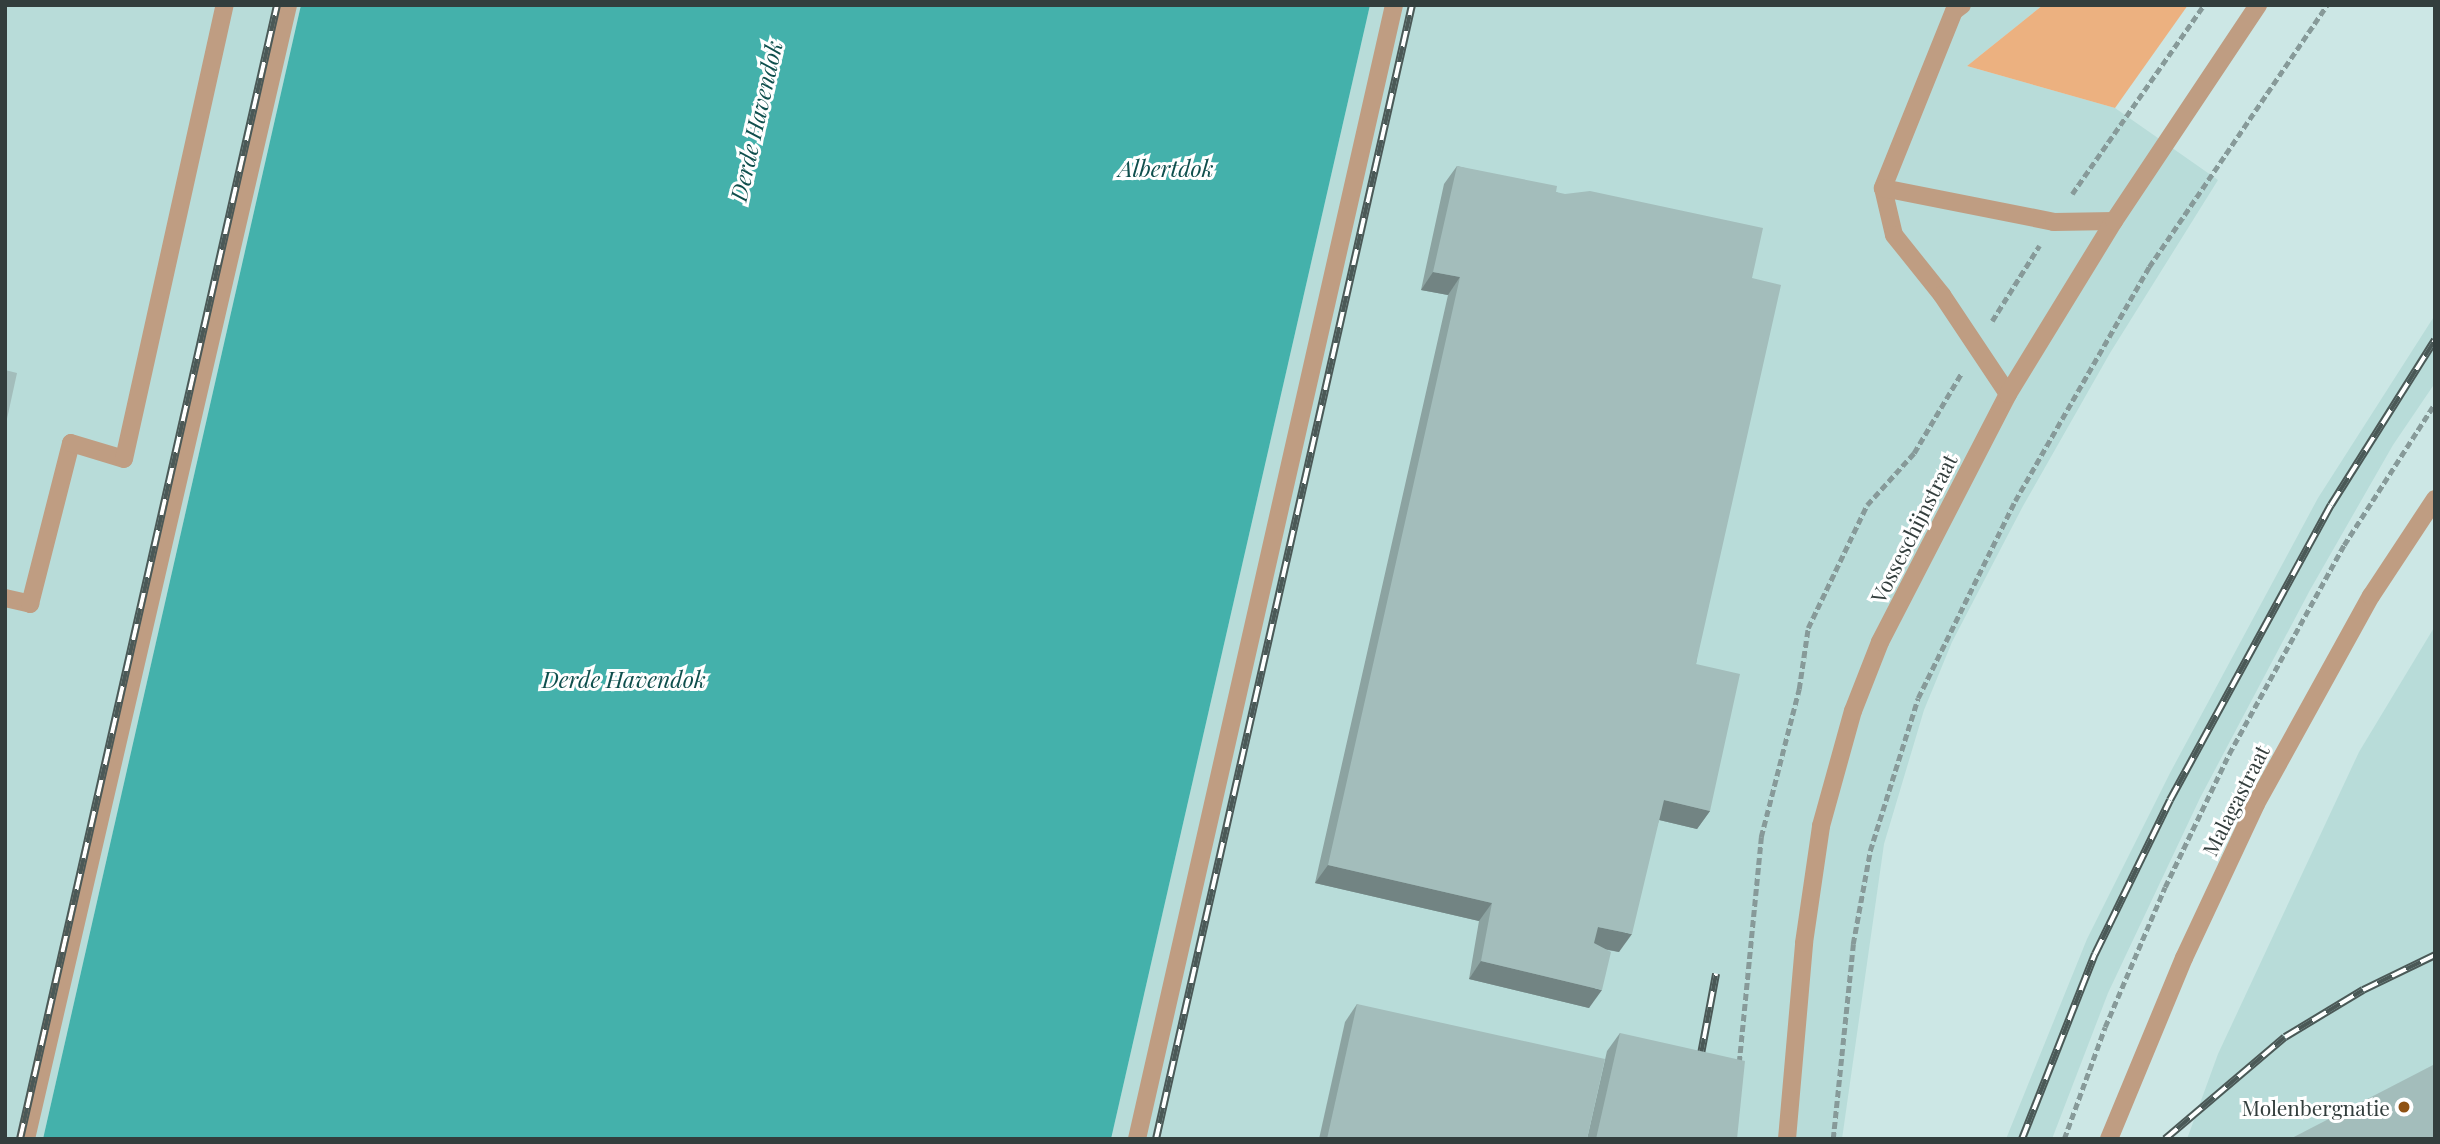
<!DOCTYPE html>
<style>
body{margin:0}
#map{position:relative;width:2440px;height:1144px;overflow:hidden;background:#cce7e5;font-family:"Playfair Display",serif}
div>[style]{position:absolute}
.built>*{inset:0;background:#b8dcd9}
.green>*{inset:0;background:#ecb180}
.water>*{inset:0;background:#44b1ab}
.path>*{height:4.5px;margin-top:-2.25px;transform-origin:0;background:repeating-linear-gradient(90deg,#879a99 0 7px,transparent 0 10.5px)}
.minor>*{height:18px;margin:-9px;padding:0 9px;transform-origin:9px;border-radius:9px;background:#bf9d82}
.rail>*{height:8px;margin-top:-4px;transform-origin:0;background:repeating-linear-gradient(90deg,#fff 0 16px,#4b5957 0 32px);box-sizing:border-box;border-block:2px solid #4b5957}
.wall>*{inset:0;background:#8ca3a1}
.shaded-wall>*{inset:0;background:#728483}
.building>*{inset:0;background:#a3bdbb}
.dots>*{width:19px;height:19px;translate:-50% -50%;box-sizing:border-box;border:4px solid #fff;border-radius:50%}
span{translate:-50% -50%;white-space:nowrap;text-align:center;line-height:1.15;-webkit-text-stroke:6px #fff;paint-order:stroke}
.street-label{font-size:21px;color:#333e3d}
.poi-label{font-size:21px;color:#333e3d}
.right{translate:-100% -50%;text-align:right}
.water-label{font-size:23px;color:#0f4f4d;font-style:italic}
.frame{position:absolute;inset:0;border:7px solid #333e3d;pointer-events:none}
</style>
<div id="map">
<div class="built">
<i style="clip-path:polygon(5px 5px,301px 5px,43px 1139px,5px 1139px)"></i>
<i style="clip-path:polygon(1370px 5px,2043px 5px,1967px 66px,2115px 108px,2218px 180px,2110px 353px,2023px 506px,1952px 642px,1924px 710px,1884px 844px,1842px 1139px,1111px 1139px)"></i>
<i style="clip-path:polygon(2435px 315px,2435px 383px,2393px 445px,2310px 590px,2200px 798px,2108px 993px,2052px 1139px,2006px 1139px,2087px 939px,2170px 773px,2318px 498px)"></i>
<i style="clip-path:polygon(2435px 626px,2435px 1139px,2187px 1139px,2218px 1054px,2359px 752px)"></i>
</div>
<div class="green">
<i style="clip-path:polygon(2043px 5px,2188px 5px,2115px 108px,1967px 66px)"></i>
</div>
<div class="water">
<i style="clip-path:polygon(301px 5px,1370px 5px,1111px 1139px,43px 1139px)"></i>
</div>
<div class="path">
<i style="left:2072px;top:194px;width:231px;rotate:-55.1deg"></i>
<i style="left:1992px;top:321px;width:89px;rotate:-57.9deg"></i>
<i style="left:1739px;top:1063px;width:227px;rotate:-84.4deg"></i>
<i style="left:1761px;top:837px;width:153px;rotate:-75.6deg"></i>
<i style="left:1799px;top:689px;width:62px;rotate:-81.6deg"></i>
<i style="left:1808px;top:628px;width:136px;rotate:-64.4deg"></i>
<i style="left:1867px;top:505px;width:70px;rotate:-47.9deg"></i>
<i style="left:1914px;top:453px;width:92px;rotate:-59.3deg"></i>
<i style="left:1833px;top:1139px;width:196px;rotate:-84.1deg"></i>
<i style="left:1853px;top:944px;width:95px;rotate:-79.6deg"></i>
<i style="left:1870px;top:851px;width:160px;rotate:-72.6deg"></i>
<i style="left:1918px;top:698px;width:220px;rotate:-63.8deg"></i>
<i style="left:2015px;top:501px;width:270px;rotate:-60.2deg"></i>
<i style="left:2149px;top:267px;width:317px;rotate:-55.8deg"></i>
<i style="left:2064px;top:1139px;width:119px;rotate:-69.9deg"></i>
<i style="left:2105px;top:1027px;width:152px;rotate:-66.8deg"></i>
<i style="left:2165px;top:887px;width:148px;rotate:-64.3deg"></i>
<i style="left:2229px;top:754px;width:239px;rotate:-61.2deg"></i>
<i style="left:2344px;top:545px;width:169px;rotate:-57.3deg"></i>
</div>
<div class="minor">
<i style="left:1962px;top:5px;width:10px;rotate:143deg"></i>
<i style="left:1954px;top:11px;width:191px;rotate:111.9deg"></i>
<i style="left:1883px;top:188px;width:48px;rotate:76.8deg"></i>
<i style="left:1894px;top:235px;width:77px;rotate:51.3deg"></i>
<i style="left:1942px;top:295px;width:119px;rotate:56.3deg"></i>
<i style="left:1883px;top:188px;width:174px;rotate:11.2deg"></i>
<i style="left:2054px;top:222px;width:60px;rotate:-1deg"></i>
<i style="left:5px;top:598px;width:26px;rotate:13deg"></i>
<i style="left:30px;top:604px;width:166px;rotate:-75.7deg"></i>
<i style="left:71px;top:443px;width:55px;rotate:16.8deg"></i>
<i style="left:124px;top:459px;width:465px;rotate:-77.5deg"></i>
<i style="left:26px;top:1139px;width:1164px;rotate:-76.99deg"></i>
<i style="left:1137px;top:1139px;width:1163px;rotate:-77.23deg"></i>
<i style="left:1787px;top:1139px;width:197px;rotate:-85deg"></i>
<i style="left:1804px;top:943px;width:118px;rotate:-81.7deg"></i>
<i style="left:1821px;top:826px;width:119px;rotate:-74.5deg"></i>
<i style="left:1853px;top:711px;width:74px;rotate:-68.6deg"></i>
<i style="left:1880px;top:642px;width:279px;rotate:-62.7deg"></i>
<i style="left:2008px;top:394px;width:203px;rotate:-58.5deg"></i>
<i style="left:2114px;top:221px;width:260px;rotate:-56.3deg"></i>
<i style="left:2109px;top:1139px;width:196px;rotate:-67.5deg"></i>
<i style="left:2184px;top:958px;width:170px;rotate:-64.9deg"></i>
<i style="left:2256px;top:804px;width:238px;rotate:-61.1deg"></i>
<i style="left:2371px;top:596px;width:116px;rotate:-56.6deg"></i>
</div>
<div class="rail">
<i style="left:1698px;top:1070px;width:98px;rotate:-79.4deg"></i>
<i style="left:20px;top:1139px;width:1163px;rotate:-77.23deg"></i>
<i style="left:1156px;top:1139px;width:1163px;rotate:-77.28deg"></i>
<i style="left:2022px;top:1139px;width:199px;rotate:-68.5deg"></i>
<i style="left:2095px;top:954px;width:171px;rotate:-64deg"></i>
<i style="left:2170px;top:800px;width:336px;rotate:-61.4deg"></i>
<i style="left:2331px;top:505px;width:195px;rotate:-57.8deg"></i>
<i style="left:2165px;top:1139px;width:157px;rotate:-40.4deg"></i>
<i style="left:2285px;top:1037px;width:91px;rotate:-31.1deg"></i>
<i style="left:2363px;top:990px;width:80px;rotate:-25.9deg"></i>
</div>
<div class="wall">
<i style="clip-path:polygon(1457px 166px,1556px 192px,1752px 278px,1696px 664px,1710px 811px,1697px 829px,1659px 820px,1619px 952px,1607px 950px,1589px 1008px,1469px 979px,1479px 921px,1315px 883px,1448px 295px,1421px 290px,1444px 184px)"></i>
<i style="clip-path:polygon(1357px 1004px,1587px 1139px,1319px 1139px,1345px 1022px)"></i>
<i style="clip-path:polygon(1620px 1033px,1737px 1139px,1587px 1139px,1607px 1051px)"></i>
</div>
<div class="shaded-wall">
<i style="clip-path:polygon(1433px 272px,1460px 277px,1448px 295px,1421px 290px)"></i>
<i style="clip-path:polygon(1664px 800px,1710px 811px,1697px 829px,1651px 818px)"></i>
<i style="clip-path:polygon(1328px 865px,1492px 903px,1479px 921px,1315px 883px)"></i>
<i style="clip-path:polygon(1598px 927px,1632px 934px,1619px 952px,1586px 945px)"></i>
<i style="clip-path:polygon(1481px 961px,1602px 990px,1589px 1008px,1469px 979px)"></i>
</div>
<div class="building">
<i style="clip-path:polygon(1457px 166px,1557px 186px,1556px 192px,1565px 194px,1590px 191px,1763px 228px,1752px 278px,1781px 285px,1696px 664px,1740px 674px,1710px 811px,1664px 800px,1632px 934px,1598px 927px,1594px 943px,1611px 952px,1602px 990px,1481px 961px,1492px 903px,1328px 865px,1460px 277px,1433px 272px)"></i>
<i style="clip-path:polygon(5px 370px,17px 373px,5px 428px)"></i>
<i style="clip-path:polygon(1357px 1004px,1605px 1059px,1587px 1139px,1327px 1139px)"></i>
<i style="clip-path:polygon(1620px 1033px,1745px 1061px,1737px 1139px,1596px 1139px)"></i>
<i style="clip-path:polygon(2435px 1064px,2435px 1139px,2290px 1139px)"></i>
</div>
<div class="dots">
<i style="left:2404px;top:1107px;background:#8f5213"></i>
</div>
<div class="street-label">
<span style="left:1913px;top:528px;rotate:-63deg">Vosseschijnstraat</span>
<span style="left:2235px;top:800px;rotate:-63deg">Malagastraat</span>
</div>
<div class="poi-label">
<span class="right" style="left:2390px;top:1107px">Molenbergnatie</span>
</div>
<div class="water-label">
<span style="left:756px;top:121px;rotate:-77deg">Derde Havendok</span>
<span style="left:1166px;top:168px">Albertdok</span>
<span style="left:624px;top:679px">Derde Havendok</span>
</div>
<div class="frame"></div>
</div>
